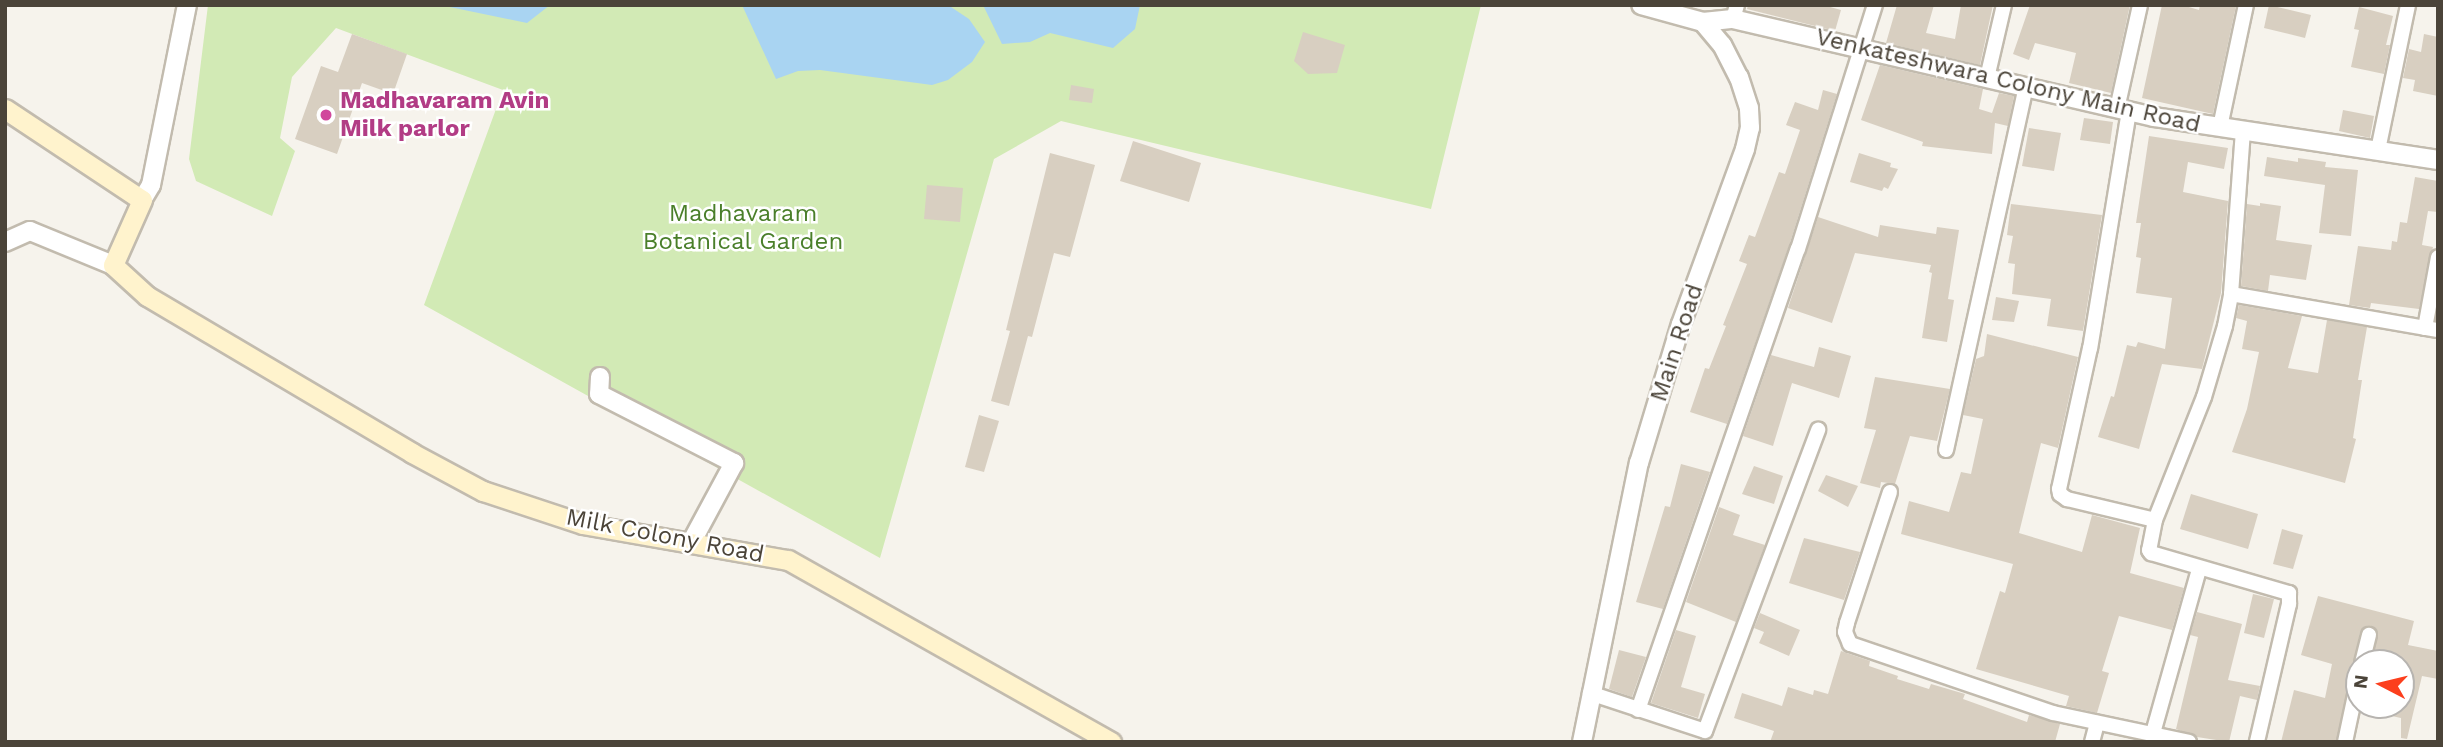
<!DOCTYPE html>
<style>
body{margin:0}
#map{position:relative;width:2443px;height:747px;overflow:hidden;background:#f6f3ec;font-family:"Work Sans",sans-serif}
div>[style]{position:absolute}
.green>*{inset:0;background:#d2eab5}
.water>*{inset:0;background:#a9d4f2}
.building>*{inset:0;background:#d8cfc1}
.roads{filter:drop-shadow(2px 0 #c2bbae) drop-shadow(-2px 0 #c2bbae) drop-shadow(0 2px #c2bbae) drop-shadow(0 -2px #c2bbae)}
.minor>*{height:14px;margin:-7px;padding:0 7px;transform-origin:7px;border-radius:7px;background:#fff}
.tertiary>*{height:18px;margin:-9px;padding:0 9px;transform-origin:9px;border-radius:9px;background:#fff}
.secondary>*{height:19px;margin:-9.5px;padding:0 9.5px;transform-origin:9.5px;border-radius:9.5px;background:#fff3cd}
.dots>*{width:19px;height:19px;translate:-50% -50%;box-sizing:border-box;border:4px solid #fff;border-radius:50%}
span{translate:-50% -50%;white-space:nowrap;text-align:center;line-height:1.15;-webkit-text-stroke:5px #fff;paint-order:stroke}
.street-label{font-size:24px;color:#4b4439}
.hotel-label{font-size:24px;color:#b23c85;font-weight:700}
.left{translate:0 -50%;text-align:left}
.park-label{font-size:24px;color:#4a7f2a}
.frame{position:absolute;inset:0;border:7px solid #4b4439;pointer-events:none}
.north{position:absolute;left:2345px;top:649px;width:70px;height:70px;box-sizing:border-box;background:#fff;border:2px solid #b7b4b0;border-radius:50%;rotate:277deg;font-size:19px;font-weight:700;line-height:28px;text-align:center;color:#4b4439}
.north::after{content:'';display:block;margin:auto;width:24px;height:32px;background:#fc3f1d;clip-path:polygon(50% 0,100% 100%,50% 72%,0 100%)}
</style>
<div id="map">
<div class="green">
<i style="clip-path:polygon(208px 5px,1481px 5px,1431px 209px,1061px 121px,994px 159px,880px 558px,424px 305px,503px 90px,336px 28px,292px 77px,280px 138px,295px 151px,272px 216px,196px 181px,189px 159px)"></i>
</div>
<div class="water">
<i style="clip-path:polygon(440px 5px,550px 5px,527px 23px)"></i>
<i style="clip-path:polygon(742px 5px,948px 5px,969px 19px,985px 42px,972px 62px,948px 80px,932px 85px,820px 70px,798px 71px,776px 79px)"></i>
<i style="clip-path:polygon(983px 5px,1140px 5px,1135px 29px,1113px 48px,1050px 33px,1030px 42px,1002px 44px)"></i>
</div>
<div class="building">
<i style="clip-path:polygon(1748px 5px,1823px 5px,1841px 10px,1835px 31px,1747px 9px)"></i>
<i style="clip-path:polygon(1897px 5px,1934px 5px,1926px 33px,1955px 39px,1961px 5px,1993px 5px,1980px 65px,1886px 43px)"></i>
<i style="clip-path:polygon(2030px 5px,2130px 5px,2111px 93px,2069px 83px,2076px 53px,2035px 43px,2029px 60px,2013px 54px)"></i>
<i style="clip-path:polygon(2162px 5px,2182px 5px,2199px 10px,2200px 5px,2236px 6px,2213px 114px,2142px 98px)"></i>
<i style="clip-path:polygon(2269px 5px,2311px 15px,2305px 38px,2264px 28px)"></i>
<i style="clip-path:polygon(2359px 7px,2393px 16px,2386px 45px,2390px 45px,2384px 74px,2351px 67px,2359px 30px,2354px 29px)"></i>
<i style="clip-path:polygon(1303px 32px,1345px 45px,1337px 73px,1308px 74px,1294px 61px)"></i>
<i style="clip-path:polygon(352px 34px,407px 54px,393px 94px,362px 83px,337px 154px,295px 139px,321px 66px,338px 72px)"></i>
<i style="clip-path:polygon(2424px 34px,2438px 37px,2438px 96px,2413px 91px,2415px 80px,2403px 78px,2409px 49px,2421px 52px)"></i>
<i style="clip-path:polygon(1880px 65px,1983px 89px,1979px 109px,1992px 113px,1999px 93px,2014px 96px,2008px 126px,1995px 123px,1992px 154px,1922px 146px,1923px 142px,1861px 120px)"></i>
<i style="clip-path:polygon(1071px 85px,1094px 89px,1092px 103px,1069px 100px)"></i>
<i style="clip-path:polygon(1823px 90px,1837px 94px,1789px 246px,1727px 424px,1690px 412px,1705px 368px,1709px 369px,1726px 326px,1723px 325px,1747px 264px,1739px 261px,1749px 235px,1755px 237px,1779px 172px,1785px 174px,1800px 130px,1786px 125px,1795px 102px,1818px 110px)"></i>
<i style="clip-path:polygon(2343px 110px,2374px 116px,2370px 138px,2339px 131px)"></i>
<i style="clip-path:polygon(2084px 118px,2113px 122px,2110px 144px,2080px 140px)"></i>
<i style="clip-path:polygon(2029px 128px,2061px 133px,2054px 171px,2022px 166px)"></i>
<i style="clip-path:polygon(2149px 136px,2228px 148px,2224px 169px,2188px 162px,2183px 192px,2228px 201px,2221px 293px,2202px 369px,2162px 364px,2139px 449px,2098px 437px,2111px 396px,2114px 397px,2127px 345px,2136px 347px,2138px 342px,2165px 349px,2172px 298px,2136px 293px,2141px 258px,2136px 257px,2141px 223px,2136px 223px)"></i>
<i style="clip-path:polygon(1133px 141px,1201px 163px,1189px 202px,1120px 181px)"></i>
<i style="clip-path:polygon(1050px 153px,1095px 165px,1070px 257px,1054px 253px,1032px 337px,1028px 336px,1009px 406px,991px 401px,1010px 331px,1006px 330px)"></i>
<i style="clip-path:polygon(1859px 153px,1891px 163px,1890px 167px,1898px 169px,1888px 189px,1884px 187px,1882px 191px,1850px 182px)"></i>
<i style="clip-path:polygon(2267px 157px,2298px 162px,2298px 158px,2326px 162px,2325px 167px,2358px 170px,2351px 236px,2319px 233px,2325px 185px,2264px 176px)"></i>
<i style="clip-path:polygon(2415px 177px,2438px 181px,2438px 212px,2428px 211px,2422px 245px,2433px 247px,2419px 309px,2371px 303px,2370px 308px,2349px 305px,2358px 246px,2391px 250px,2392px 241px,2397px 242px,2400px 222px,2407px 223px)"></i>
<i style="clip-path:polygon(927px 185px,963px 188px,960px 222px,924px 219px)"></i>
<i style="clip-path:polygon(2260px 203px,2281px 206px,2276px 240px,2312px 245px,2306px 280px,2270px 275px,2268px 291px,2241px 286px,2247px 204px,2260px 206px)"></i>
<i style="clip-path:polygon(2011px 204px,2102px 215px,2083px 331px,2047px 326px,2051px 299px,2012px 294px,2015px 264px,2008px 263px,2013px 236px,2007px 235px)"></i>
<i style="clip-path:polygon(1818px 217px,1878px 237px,1880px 225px,1936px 234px,1937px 227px,1959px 230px,1948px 299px,1954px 300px,1947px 342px,1922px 338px,1932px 273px,1929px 272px,1931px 265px,1855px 253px,1832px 323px,1788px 308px)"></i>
<i style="clip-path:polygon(1996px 297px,2019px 301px,2014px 322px,1992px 320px)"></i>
<i style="clip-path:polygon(2239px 305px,2302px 316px,2288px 368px,2318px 373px,2327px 320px,2367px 327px,2358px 380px,2362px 380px,2353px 438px,2356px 439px,2345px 483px,2232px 452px,2247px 409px,2259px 352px,2242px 349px,2247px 321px,2236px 318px)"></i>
<i style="clip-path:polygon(1987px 334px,2078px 357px,2058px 448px,2041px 443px,2019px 533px,2082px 552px,2092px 515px,2140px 528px,2130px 573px,2184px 588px,2172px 630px,2119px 616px,2102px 671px,2109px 673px,2097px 713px,2066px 706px,2069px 696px,1976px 669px,2000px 591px,2005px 593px,2013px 564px,1901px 534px,1909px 501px,1949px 512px,1961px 472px,1971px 474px,1983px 419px,1963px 415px,1976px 359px,1984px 356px)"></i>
<i style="clip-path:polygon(1819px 347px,1851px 356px,1839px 398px,1792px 383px,1773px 446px,1743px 436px,1771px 355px,1814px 367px)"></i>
<i style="clip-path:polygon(1875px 377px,1950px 389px,1937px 441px,1910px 436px,1895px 484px,1881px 482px,1880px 488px,1860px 483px,1876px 430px,1864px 428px)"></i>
<i style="clip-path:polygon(979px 415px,999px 421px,984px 472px,965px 467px)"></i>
<i style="clip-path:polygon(1681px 464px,1710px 472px,1663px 609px,1636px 602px,1665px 506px,1670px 507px)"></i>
<i style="clip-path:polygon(1754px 466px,1783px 476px,1774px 504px,1742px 494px)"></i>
<i style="clip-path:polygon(1826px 475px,1858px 486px,1848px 507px,1818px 491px)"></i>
<i style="clip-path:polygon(2191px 494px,2258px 514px,2248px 549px,2180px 529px)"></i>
<i style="clip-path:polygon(1719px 507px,1740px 515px,1733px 535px,1765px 545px,1736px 622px,1686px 602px)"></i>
<i style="clip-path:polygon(2282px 529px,2303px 535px,2293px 569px,2273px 564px)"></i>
<i style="clip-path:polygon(1804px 538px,1860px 552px,1844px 600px,1789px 583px)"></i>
<i style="clip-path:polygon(2253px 594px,2274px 599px,2264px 638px,2244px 633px)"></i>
<i style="clip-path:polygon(2318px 596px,2414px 621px,2408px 645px,2438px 651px,2438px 679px,2422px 676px,2407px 739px,2401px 738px,2401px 718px,2368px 711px,2369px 705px,2401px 705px,2401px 663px,2372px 663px,2378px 633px,2375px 628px,2367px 626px,2360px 633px,2336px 742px,2281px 742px,2294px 690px,2325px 698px,2332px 664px,2301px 655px)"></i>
<i style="clip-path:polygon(2197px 612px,2242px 624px,2228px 680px,2260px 686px,2257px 700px,2240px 696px,2229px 742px,2197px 737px,2176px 729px,2198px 637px,2190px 635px)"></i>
<i style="clip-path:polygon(1760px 613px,1800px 630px,1789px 656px,1759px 643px,1764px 632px,1754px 628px)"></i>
<i style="clip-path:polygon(1676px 630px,1696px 636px,1681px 687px,1705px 694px,1698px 718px,1651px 703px)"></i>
<i style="clip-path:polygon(1619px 650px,1646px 657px,1632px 697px,1609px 689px)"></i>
<i style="clip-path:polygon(1841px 651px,1870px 661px,1869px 666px,1898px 676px,1897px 679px,1929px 689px,1931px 684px,1965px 694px,1963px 699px,2027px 722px,2029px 715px,2060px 724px,2055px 742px,1770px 742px,1774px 731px,1734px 718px,1742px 693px,1782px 706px,1788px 687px,1813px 695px,1814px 690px,1828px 694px)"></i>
</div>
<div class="roads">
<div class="minor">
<i style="left:1733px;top:19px;width:15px;rotate:-74deg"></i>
<i style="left:1987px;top:78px;width:75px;rotate:-76.9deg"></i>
<i style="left:2117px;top:109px;width:107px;rotate:-77.5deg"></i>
<i style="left:2129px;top:111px;width:240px;rotate:99.3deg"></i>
<i style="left:2090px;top:348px;width:144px;rotate:102.4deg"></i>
<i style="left:2059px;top:489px;width:5px;rotate:79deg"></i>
<i style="left:2060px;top:494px;width:9px;rotate:36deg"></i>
<i style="left:2067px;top:499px;width:90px;rotate:13.4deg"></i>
<i style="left:2155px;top:520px;width:132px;rotate:-68.3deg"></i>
<i style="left:2204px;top:397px;width:74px;rotate:-73.5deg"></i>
<i style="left:2225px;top:326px;width:33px;rotate:-79deg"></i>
<i style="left:2231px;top:294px;width:163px;rotate:-85.8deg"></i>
<i style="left:2220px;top:127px;width:125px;rotate:-78deg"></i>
<i style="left:2378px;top:150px;width:148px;rotate:-78.3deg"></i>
<i style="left:2231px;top:294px;width:210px;rotate:9.9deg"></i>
<i style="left:2425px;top:328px;width:72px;rotate:-79.6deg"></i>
<i style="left:1946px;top:450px;width:372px;rotate:-77.6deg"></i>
<i style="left:1890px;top:492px;width:138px;rotate:108.2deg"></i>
<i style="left:1847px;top:623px;width:9px;rotate:103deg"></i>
<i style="left:1845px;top:632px;width:13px;rotate:67deg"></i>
<i style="left:1850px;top:644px;width:214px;rotate:18.8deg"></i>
<i style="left:2053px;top:713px;width:139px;rotate:12deg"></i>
<i style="left:2155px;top:520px;width:31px;rotate:101deg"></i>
<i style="left:2149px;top:550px;width:4px;rotate:56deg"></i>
<i style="left:2151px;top:553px;width:144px;rotate:16.2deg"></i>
<i style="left:2289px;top:593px;width:11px;rotate:90deg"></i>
<i style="left:2289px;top:604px;width:142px;rotate:103.1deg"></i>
<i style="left:2362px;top:663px;width:29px;rotate:-76deg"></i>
<i style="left:1590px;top:693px;width:121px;rotate:18.3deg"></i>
<i style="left:1705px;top:731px;width:322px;rotate:-69.4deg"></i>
<i style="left:1638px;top:710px;width:488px;rotate:-70.9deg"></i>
<i style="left:1798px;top:249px;width:256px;rotate:-72.5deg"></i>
<i style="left:2153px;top:733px;width:170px;rotate:-74.3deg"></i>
<i style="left:2092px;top:742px;width:20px;rotate:-75deg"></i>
<i style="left:2345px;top:742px;width:67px;rotate:-78deg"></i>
</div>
<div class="tertiary">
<i style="left:1703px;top:22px;width:30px;rotate:-6deg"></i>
<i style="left:1733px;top:19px;width:432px;rotate:13.1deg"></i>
<i style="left:2154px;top:117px;width:287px;rotate:8.6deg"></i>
<i style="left:142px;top:200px;width:17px;rotate:-59deg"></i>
<i style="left:151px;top:185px;width:184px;rotate:-78.7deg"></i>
<i style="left:5px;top:242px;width:27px;rotate:-24deg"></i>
<i style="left:30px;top:231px;width:90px;rotate:22.3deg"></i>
<i style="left:600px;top:377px;width:17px;rotate:93deg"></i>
<i style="left:599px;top:394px;width:152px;rotate:27.1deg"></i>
<i style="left:734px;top:463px;width:91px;rotate:118.3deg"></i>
<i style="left:1582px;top:742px;width:285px;rotate:-78.5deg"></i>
<i style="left:1639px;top:463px;width:145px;rotate:-73.2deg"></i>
<i style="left:1681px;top:324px;width:186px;rotate:-69.9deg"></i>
<i style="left:1745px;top:149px;width:22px;rotate:-77deg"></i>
<i style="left:1750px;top:128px;width:20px;rotate:-93deg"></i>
<i style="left:1749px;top:108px;width:32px;rotate:-108deg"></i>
<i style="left:1739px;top:78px;width:37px;rotate:-117deg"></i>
<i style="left:1722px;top:45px;width:30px;rotate:-130deg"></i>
<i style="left:1703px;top:22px;width:64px;rotate:-164.7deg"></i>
</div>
<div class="secondary">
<i style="left:5px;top:109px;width:164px;rotate:33.6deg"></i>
<i style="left:142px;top:200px;width:71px;rotate:114deg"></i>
<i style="left:113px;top:265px;width:46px;rotate:42.4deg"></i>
<i style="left:147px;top:296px;width:308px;rotate:30.6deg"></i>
<i style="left:412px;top:453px;width:81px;rotate:28.2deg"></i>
<i style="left:483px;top:491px;width:105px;rotate:18.3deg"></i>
<i style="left:583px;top:524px;width:208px;rotate:10deg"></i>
<i style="left:788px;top:560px;width:371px;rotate:29.4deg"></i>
</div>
</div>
<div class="dots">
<i style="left:326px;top:115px;background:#d1479c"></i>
</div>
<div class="street-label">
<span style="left:2008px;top:81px;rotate:13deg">Venkateshwara Colony Main Road</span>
<span style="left:1677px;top:343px;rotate:-72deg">Main Road</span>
<span style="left:665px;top:536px;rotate:11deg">Milk Colony Road</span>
</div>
<div class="hotel-label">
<span class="left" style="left:340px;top:115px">Madhavaram Avin<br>Milk parlor</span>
</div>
<div class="park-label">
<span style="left:743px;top:228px">Madhavaram<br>Botanical Garden</span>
</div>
<div class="frame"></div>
<div class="north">N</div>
</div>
